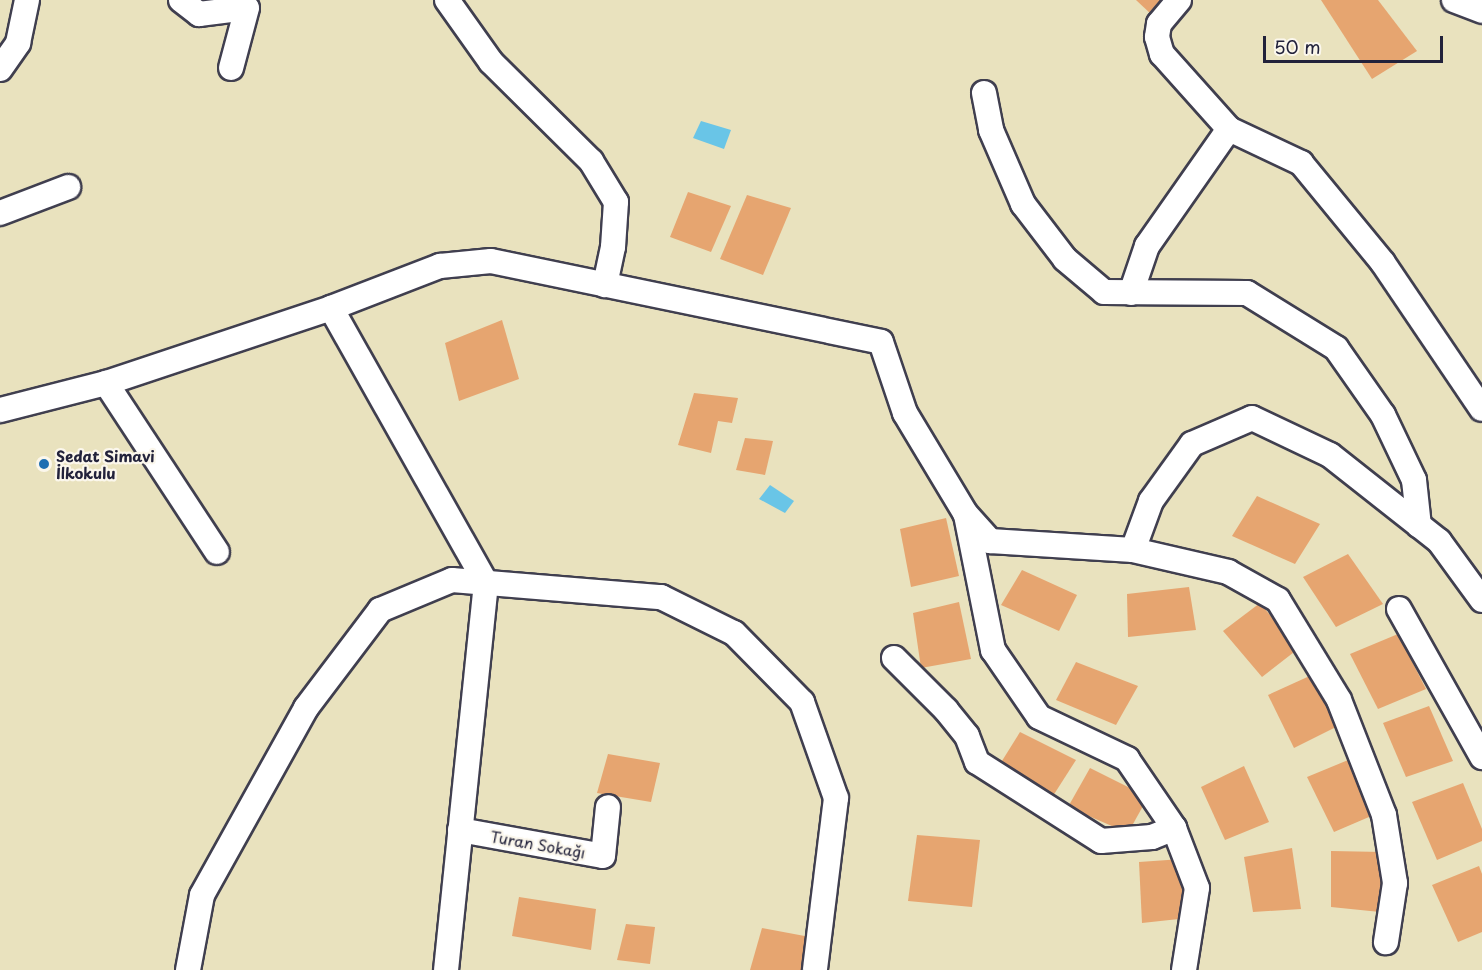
<!DOCTYPE html>
<meta charset="utf-8">
<style>
body{margin:0}
#map{position:relative;width:1482px;height:970px;overflow:hidden;background:#e9e2be;font-family:"Playpen Sans",sans-serif}
div>[style]{position:absolute}
.water>*{inset:0;background:#69c5e7}
.building>*{inset:0;background:#e6a570}
.roads{filter:drop-shadow(2px 0 #403f4f) drop-shadow(-2px 0 #403f4f) drop-shadow(0 2px #403f4f) drop-shadow(0 -2px #403f4f)}
.minor>*{height:24px;margin:-12px;padding:0 12px;transform-origin:12px;border-radius:12px;background:#fff}
.dots>*{width:16px;height:16px;translate:-50% -50%;box-sizing:border-box;border:3px solid #fbf7ec;border-radius:50%}
span{translate:-50% -50%;white-space:nowrap;text-align:center;line-height:1.15;-webkit-text-stroke:4.5px #fbf7ec;paint-order:stroke}
.poi-label{font-size:15px;color:#22223b;font-weight:700}
.left{translate:0 -50%;text-align:left}
.street-label{font-size:15px;color:#22223b}
.scale{position:absolute;left:1263px;top:36px;width:180px;height:27px;box-sizing:border-box;border:3px solid #22223b;border-top:0;padding-left:8px;font-size:18px;line-height:21px;white-space:nowrap;color:#22223b;-webkit-text-stroke:4px #fbf7ec;paint-order:stroke}
</style>
<div id="map">
<div class="water">
<i style="clip-path:polygon(701px 121px,731px 130px,724px 149px,693px 138px)"></i>
<i style="clip-path:polygon(770px 485px,794px 501px,785px 513px,759px 499px)"></i>
</div>
<div class="building">
<i style="clip-path:polygon(1136px 0,1165px 0,1152px 15px)"></i>
<i style="clip-path:polygon(1321px 0,1378px 0,1417px 51px,1372px 79px)"></i>
<i style="clip-path:polygon(688px 192px,731px 206px,711px 252px,670px 237px)"></i>
<i style="clip-path:polygon(747px 195px,791px 208px,763px 275px,720px 259px)"></i>
<i style="clip-path:polygon(502px 320px,519px 379px,459px 401px,445px 343px)"></i>
<i style="clip-path:polygon(694px 393px,738px 398px,732px 423px,718px 421px,711px 453px,678px 445px)"></i>
<i style="clip-path:polygon(745px 438px,773px 441px,765px 475px,736px 470px)"></i>
<i style="clip-path:polygon(1257px 496px,1320px 524px,1295px 564px,1232px 536px)"></i>
<i style="clip-path:polygon(946px 518px,959px 576px,911px 587px,900px 529px)"></i>
<i style="clip-path:polygon(1348px 554px,1383px 604px,1336px 627px,1303px 577px)"></i>
<i style="clip-path:polygon(1022px 570px,1077px 595px,1059px 631px,1001px 605px)"></i>
<i style="clip-path:polygon(1189px 587px,1196px 630px,1128px 637px,1127px 594px)"></i>
<i style="clip-path:polygon(959px 602px,971px 659px,921px 668px,913px 613px)"></i>
<i style="clip-path:polygon(1260px 603px,1298px 649px,1262px 677px,1223px 631px)"></i>
<i style="clip-path:polygon(1398px 634px,1426px 689px,1378px 709px,1350px 654px)"></i>
<i style="clip-path:polygon(1076px 662px,1138px 686px,1116px 725px,1056px 700px)"></i>
<i style="clip-path:polygon(1314px 674px,1340px 725px,1294px 748px,1268px 695px)"></i>
<i style="clip-path:polygon(1429px 706px,1453px 761px,1406px 777px,1383px 723px)"></i>
<i style="clip-path:polygon(1020px 732px,1076px 760px,1051px 799px,997px 769px)"></i>
<i style="clip-path:polygon(608px 754px,660px 763px,651px 802px,597px 793px)"></i>
<i style="clip-path:polygon(1353px 758px,1376px 814px,1334px 832px,1307px 777px)"></i>
<i style="clip-path:polygon(1244px 766px,1269px 822px,1225px 840px,1201px 787px)"></i>
<i style="clip-path:polygon(1090px 768px,1148px 797px,1128px 833px,1068px 807px)"></i>
<i style="clip-path:polygon(1463px 783px,1482px 829px,1482px 841px,1437px 860px,1412px 802px)"></i>
<i style="clip-path:polygon(917px 835px,980px 840px,972px 907px,908px 901px)"></i>
<i style="clip-path:polygon(1292px 848px,1301px 909px,1253px 912px,1244px 857px)"></i>
<i style="clip-path:polygon(1331px 851px,1383px 852px,1380px 912px,1331px 907px)"></i>
<i style="clip-path:polygon(1182px 859px,1188px 918px,1142px 923px,1139px 862px)"></i>
<i style="clip-path:polygon(1479px 866px,1482px 874px,1482px 932px,1458px 942px,1432px 885px)"></i>
<i style="clip-path:polygon(519px 897px,596px 909px,591px 950px,512px 936px)"></i>
<i style="clip-path:polygon(626px 924px,655px 927px,650px 964px,617px 960px)"></i>
<i style="clip-path:polygon(762px 928px,810px 937px,801px 970px,750px 970px)"></i>
</div>
<div class="roads">
<div class="minor">
<i style="left:181px;top:0;width:23px;rotate:38deg"></i>
<i style="left:199px;top:14px;width:48px;rotate:-7.1deg"></i>
<i style="left:247px;top:8px;width:62px;rotate:104.9deg"></i>
<i style="left:447px;top:0;width:76px;rotate:54.6deg"></i>
<i style="left:491px;top:62px;width:141px;rotate:44.7deg"></i>
<i style="left:591px;top:161px;width:48px;rotate:58.6deg"></i>
<i style="left:616px;top:202px;width:45px;rotate:93.8deg"></i>
<i style="left:613px;top:247px;width:39px;rotate:102deg"></i>
<i style="left:1179px;top:0;width:31px;rotate:130deg"></i>
<i style="left:1159px;top:24px;width:13px;rotate:99deg"></i>
<i style="left:1157px;top:37px;width:18px;rotate:74deg"></i>
<i style="left:1162px;top:54px;width:101px;rotate:48.2deg"></i>
<i style="left:1454px;top:0;width:30px;rotate:21deg"></i>
<i style="left:0;top:69px;width:32px;rotate:-55deg"></i>
<i style="left:18px;top:43px;width:44px;rotate:-78.2deg"></i>
<i style="left:984px;top:93px;width:38px;rotate:79deg"></i>
<i style="left:991px;top:130px;width:81px;rotate:66.6deg"></i>
<i style="left:1023px;top:204px;width:69px;rotate:52.6deg"></i>
<i style="left:1065px;top:259px;width:51px;rotate:40.2deg"></i>
<i style="left:1104px;top:292px;width:143px;rotate:0.4deg"></i>
<i style="left:1247px;top:293px;width:105px;rotate:31.7deg"></i>
<i style="left:1336px;top:348px;width:82px;rotate:55deg"></i>
<i style="left:1383px;top:415px;width:72px;rotate:64.5deg"></i>
<i style="left:1414px;top:480px;width:46px;rotate:83.8deg"></i>
<i style="left:0;top:213px;width:73px;rotate:-20.9deg"></i>
<i style="left:1131px;top:293px;width:50px;rotate:-71.2deg"></i>
<i style="left:1147px;top:246px;width:143px;rotate:-55deg"></i>
<i style="left:1229px;top:129px;width:80px;rotate:25.3deg"></i>
<i style="left:1301px;top:163px;width:129px;rotate:50.6deg"></i>
<i style="left:1383px;top:263px;width:176px;rotate:55.9deg"></i>
<i style="left:331px;top:308px;width:316px;rotate:60.6deg"></i>
<i style="left:486px;top:583px;width:389px;rotate:95.9deg"></i>
<i style="left:106px;top:383px;width:202px;rotate:56.7deg"></i>
<i style="left:0;top:410px;width:109px;rotate:-14.3deg"></i>
<i style="left:106px;top:383px;width:237px;rotate:-18.4deg"></i>
<i style="left:331px;top:308px;width:117px;rotate:-21.1deg"></i>
<i style="left:440px;top:266px;width:51px;rotate:-5.6deg"></i>
<i style="left:491px;top:261px;width:398px;rotate:11.7deg"></i>
<i style="left:881px;top:342px;width:75px;rotate:71.3deg"></i>
<i style="left:905px;top:413px;width:117px;rotate:59deg"></i>
<i style="left:965px;top:513px;width:38px;rotate:48deg"></i>
<i style="left:990px;top:541px;width:143px;rotate:3.6deg"></i>
<i style="left:1133px;top:550px;width:98px;rotate:13deg"></i>
<i style="left:1228px;top:572px;width:57px;rotate:29.2deg"></i>
<i style="left:1278px;top:600px;width:117px;rotate:58.6deg"></i>
<i style="left:1339px;top:700px;width:123px;rotate:68.6deg"></i>
<i style="left:1384px;top:815px;width:69px;rotate:80.8deg"></i>
<i style="left:1395px;top:883px;width:60px;rotate:98.7deg"></i>
<i style="left:966px;top:515px;width:138px;rotate:78.7deg"></i>
<i style="left:993px;top:650px;width:81px;rotate:55.5deg"></i>
<i style="left:1039px;top:717px;width:98px;rotate:25.5deg"></i>
<i style="left:1127px;top:759px;width:83px;rotate:55.7deg"></i>
<i style="left:1174px;top:828px;width:64px;rotate:69deg"></i>
<i style="left:1197px;top:888px;width:83px;rotate:99deg"></i>
<i style="left:1133px;top:550px;width:52px;rotate:-69.8deg"></i>
<i style="left:1151px;top:501px;width:70px;rotate:-54.3deg"></i>
<i style="left:1192px;top:444px;width:65px;rotate:-23.4deg"></i>
<i style="left:1252px;top:418px;width:86px;rotate:25.4deg"></i>
<i style="left:1330px;top:455px;width:139px;rotate:38.3deg"></i>
<i style="left:1439px;top:541px;width:73px;rotate:53.9deg"></i>
<i style="left:1399px;top:609px;width:170px;rotate:60.7deg"></i>
<i style="left:894px;top:658px;width:74px;rotate:45deg"></i>
<i style="left:946px;top:710px;width:33px;rotate:51deg"></i>
<i style="left:967px;top:736px;width:28px;rotate:69deg"></i>
<i style="left:977px;top:762px;width:147px;rotate:32.5deg"></i>
<i style="left:1101px;top:841px;width:51px;rotate:-4.5deg"></i>
<i style="left:1152px;top:837px;width:24px;rotate:-22deg"></i>
<i style="left:460px;top:830px;width:145px;rotate:10.3deg"></i>
<i style="left:603px;top:856px;width:49px;rotate:-84.2deg"></i>
<i style="left:188px;top:970px;width:76px;rotate:-79.4deg"></i>
<i style="left:202px;top:895px;width:214px;rotate:-60.9deg"></i>
<i style="left:306px;top:708px;width:123px;rotate:-52.9deg"></i>
<i style="left:380px;top:610px;width:78px;rotate:-22.6deg"></i>
<i style="left:452px;top:580px;width:210px;rotate:4.7deg"></i>
<i style="left:661px;top:597px;width:81px;rotate:26.3deg"></i>
<i style="left:734px;top:633px;width:97px;rotate:45.4deg"></i>
<i style="left:802px;top:702px;width:102px;rotate:70.5deg"></i>
<i style="left:836px;top:798px;width:173px;rotate:97deg"></i>
</div>
</div>
<div class="dots">
<i style="left:44px;top:464px;background:#1f6fb2"></i>
</div>
<div class="poi-label">
<span class="left" style="left:56px;top:464px">Sedat Simavi<br>İlkokulu</span>
</div>
<div class="street-label">
<span style="left:538px;top:844px;rotate:10deg">Turan Sokağı</span>
</div>
<div class="scale">50 m</div>
</div>
